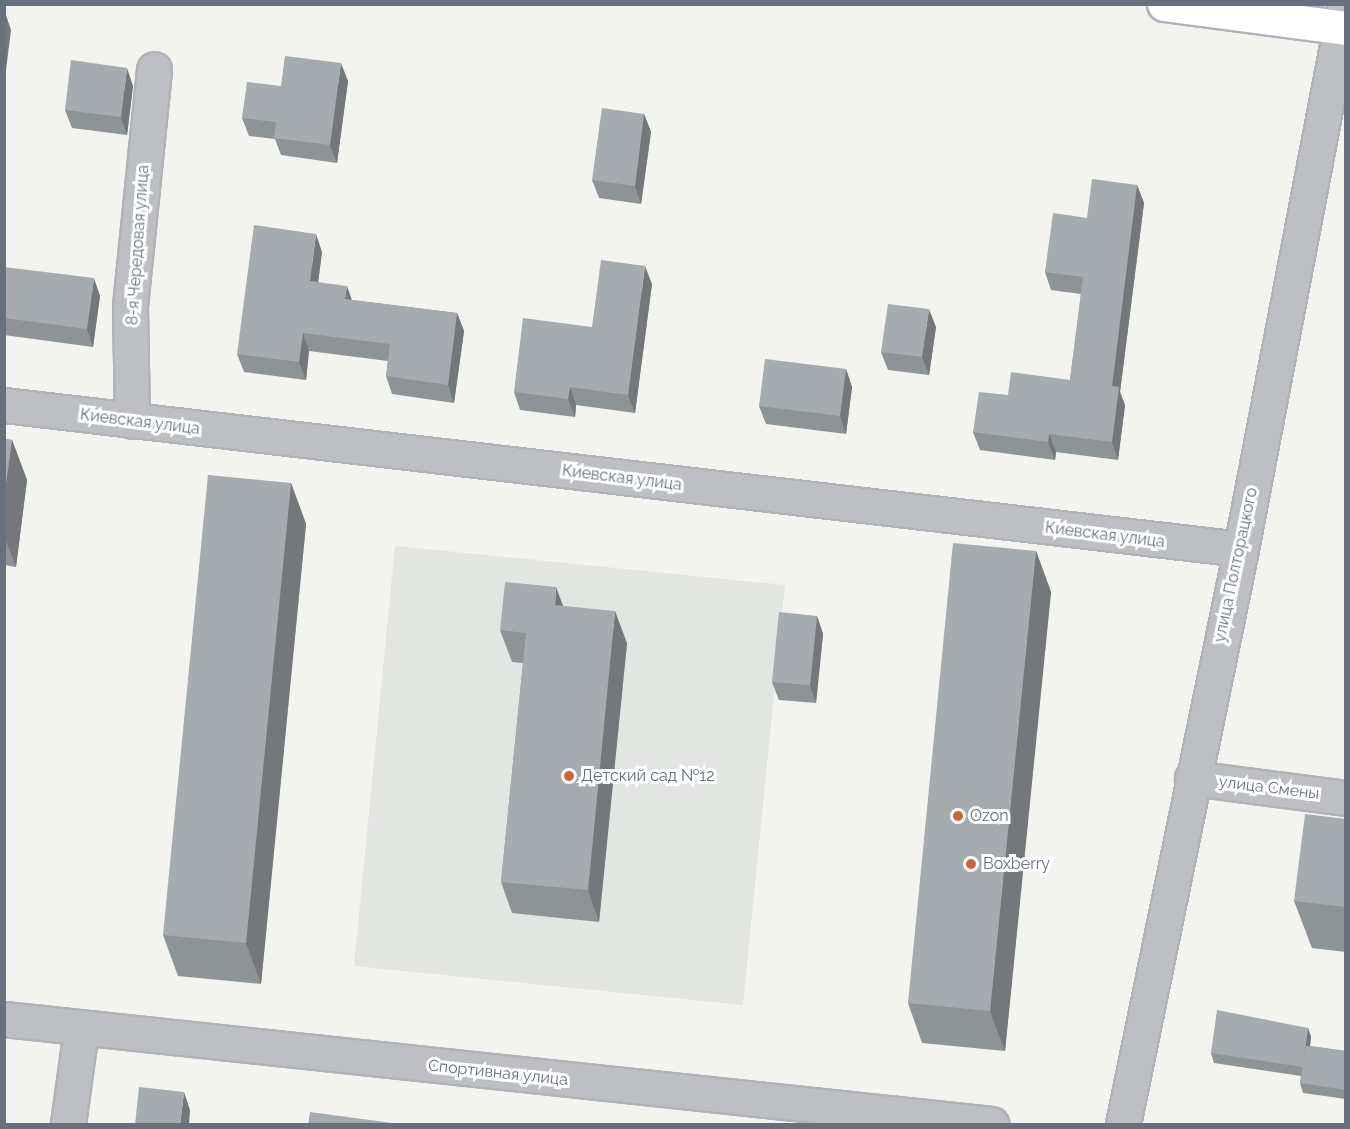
<!DOCTYPE html>
<meta charset="utf-8">
<style>
body{margin:0}
#map{position:relative;width:1350px;height:1129px;overflow:hidden;background:#f3f3f0;font-family:Raleway,sans-serif}
div>[style]{position:absolute}
.built>*{inset:0;background:#e3e5e3}
.roads{filter:drop-shadow(2px 0 #b0b3b7) drop-shadow(-2px 0 #b0b3b7) drop-shadow(0 2px #b0b3b7) drop-shadow(0 -2px #b0b3b7)}
.minor>*{height:33px;margin:-16.5px;padding:0 16.5px;transform-origin:16.5px;border-radius:16.5px;background:#bdbfc3}
.major>*{height:33px;margin:-16.5px;padding:0 16.5px;transform-origin:16.5px;border-radius:16.5px;background:#fff}
.wall>*{inset:0;background:#8e9396}
.shaded-wall>*{inset:0;background:#74787a}
.building>*{inset:0;background:#a5abaf}
.dots>*{width:16px;height:16px;translate:-50% -50%;box-sizing:border-box;border:3px solid #fff;border-radius:50%}
span{translate:-50% -50%;white-space:nowrap;text-align:center;line-height:1.15;-webkit-text-stroke:6px #fff;paint-order:stroke}
.street-label{font-size:16px;color:#66717d}
.poi-label{font-size:16px;color:#66717d}
.left{translate:0 -50%;text-align:left}
.frame{position:absolute;inset:0;border:6px solid #66717d;pointer-events:none}
</style>
<div id="map">
<div class="built">
<i style="clip-path:polygon(395px 546px,785px 585px,743px 1005px,354px 966px)"></i>
</div>
<div class="roads">
<div class="minor">
<i style="left:4px;top:405px;width:1245px;rotate:6.64deg"></i>
<i style="left:132px;top:421px;width:115px;rotate:-91deg"></i>
<i style="left:130px;top:306px;width:238px;rotate:-84.2deg"></i>
<i style="left:1192px;top:778px;width:155px;rotate:7.4deg"></i>
<i style="left:4px;top:1019px;width:993px;rotate:6.07deg"></i>
<i style="left:68px;top:1124px;width:96px;rotate:-82.2deg"></i>
<i style="left:1123px;top:1124px;width:587px;rotate:-78.4deg"></i>
<i style="left:1241px;top:549px;width:555px;rotate:-79.2deg"></i>
</div>
<div class="major">
<i style="left:1164px;top:4px;width:184px;rotate:7.5deg"></i>
</div>
</div>
<div class="wall">
<i style="clip-path:polygon(348px 81px,337px 163px,281px 155px,275px 139px,249px 136px,242px 118px,281px 86px)"></i>
<i style="clip-path:polygon(133px 86px,127px 135px,72px 128px,65px 110px)"></i>
<i style="clip-path:polygon(644px 114px,651px 132px,641px 204px,599px 198px,592px 180px)"></i>
<i style="clip-path:polygon(1137px 185px,1144px 203px,1120px 392px,1125px 405px,1118px 460px,1056px 452px,1055px 460px,980px 450px,973px 432px,1008px 395px,1070px 380px,1081px 294px,1051px 290px,1045px 272px,1087px 218px)"></i>
<i style="clip-path:polygon(322px 252px,318px 282px,352px 300px,457px 313px,464px 331px,454px 403px,392px 394px,386px 376px,388px 361px,309px 351px,306px 380px,244px 372px,237px 354px)"></i>
<i style="clip-path:polygon(4px 267px,100px 296px,93px 347px,4px 335px)"></i>
<i style="clip-path:polygon(652px 284px,635px 413px,576px 405px,575px 417px,520px 410px,514px 392px,592px 327px)"></i>
<i style="clip-path:polygon(936px 327px,929px 375px,888px 370px,881px 352px)"></i>
<i style="clip-path:polygon(846px 369px,852px 387px,846px 434px,766px 424px,759px 406px)"></i>
<i style="clip-path:polygon(4px 439px,12px 440px,27px 480px,16px 567px,4px 565px)"></i>
<i style="clip-path:polygon(291px 483px,306px 524px,261px 984px,178px 976px,163px 935px)"></i>
<i style="clip-path:polygon(1036px 551px,1051px 592px,1005px 1051px,922px 1043px,908px 1003px)"></i>
<i style="clip-path:polygon(563px 606px,627px 643px,599px 922px,512px 913px,501px 882px,523px 663px,512px 662px,500px 630px)"></i>
<i style="clip-path:polygon(817px 616px,823px 634px,816px 703px,779px 700px,772px 682px)"></i>
<i style="clip-path:polygon(1346px 819px,1346px 952px,1312px 948px,1294px 901px)"></i>
<i style="clip-path:polygon(1308px 1028px,1311px 1037px,1310px 1046px,1346px 1051px,1346px 1099px,1303px 1093px,1300px 1083px,1301px 1076px,1214px 1063px,1211px 1053px)"></i>
</div>
<div class="shaded-wall">
<i style="clip-path:polygon(5px 12px,11px 30px,4px 86px,4px 15px)"></i>
<i style="clip-path:polygon(341px 63px,348px 81px,337px 163px,330px 145px)"></i>
<i style="clip-path:polygon(127px 68px,133px 86px,127px 135px,121px 117px)"></i>
<i style="clip-path:polygon(644px 114px,651px 132px,641px 204px,635px 186px)"></i>
<i style="clip-path:polygon(1137px 185px,1144px 203px,1120px 392px,1125px 405px,1118px 460px,1112px 442px,1112px 386px)"></i>
<i style="clip-path:polygon(316px 234px,322px 252px,316px 299px,310px 281px)"></i>
<i style="clip-path:polygon(645px 266px,652px 284px,635px 413px,628px 395px)"></i>
<i style="clip-path:polygon(94px 278px,100px 296px,93px 347px,87px 329px)"></i>
<i style="clip-path:polygon(347px 286px,353px 303px,345px 299px)"></i>
<i style="clip-path:polygon(929px 309px,936px 327px,929px 375px,922px 357px)"></i>
<i style="clip-path:polygon(457px 313px,464px 331px,454px 403px,448px 385px)"></i>
<i style="clip-path:polygon(303px 333px,309px 351px,306px 380px,299px 362px)"></i>
<i style="clip-path:polygon(846px 369px,852px 387px,846px 434px,840px 416px)"></i>
<i style="clip-path:polygon(570px 387px,576px 405px,575px 417px,568px 399px)"></i>
<i style="clip-path:polygon(1049px 434px,1056px 452px,1055px 460px,1048px 442px)"></i>
<i style="clip-path:polygon(12px 440px,27px 480px,16px 567px,4px 536px,4px 498px)"></i>
<i style="clip-path:polygon(291px 483px,306px 524px,261px 984px,246px 943px)"></i>
<i style="clip-path:polygon(1036px 551px,1051px 592px,1005px 1051px,990px 1011px)"></i>
<i style="clip-path:polygon(556px 587px,568px 619px,555px 605px)"></i>
<i style="clip-path:polygon(615px 611px,627px 643px,599px 922px,588px 890px)"></i>
<i style="clip-path:polygon(817px 616px,823px 634px,816px 703px,810px 685px)"></i>
<i style="clip-path:polygon(1308px 1028px,1311px 1037px,1306px 1076px,1303px 1067px)"></i>
<i style="clip-path:polygon(184px 1092px,190px 1110px,189px 1125px,180px 1125px)"></i>
</div>
<div class="building">
<i style="clip-path:polygon(285px 56px,341px 63px,330px 145px,274px 138px,276px 122px,242px 118px,247px 82px,281px 86px)"></i>
<i style="clip-path:polygon(71px 60px,127px 68px,121px 117px,65px 110px)"></i>
<i style="clip-path:polygon(602px 108px,644px 114px,635px 186px,592px 180px)"></i>
<i style="clip-path:polygon(1092px 179px,1137px 185px,1112px 386px,1119px 387px,1112px 442px,1049px 434px,1048px 442px,973px 432px,979px 392px,1008px 395px,1011px 372px,1070px 380px,1083px 277px,1045px 272px,1053px 213px,1087px 218px)"></i>
<i style="clip-path:polygon(254px 225px,316px 234px,310px 281px,347px 286px,345px 299px,457px 313px,448px 385px,386px 376px,390px 344px,303px 333px,299px 362px,237px 354px)"></i>
<i style="clip-path:polygon(601px 260px,645px 266px,628px 395px,570px 387px,568px 399px,514px 392px,523px 318px,592px 327px)"></i>
<i style="clip-path:polygon(4px 267px,94px 278px,87px 329px,4px 318px)"></i>
<i style="clip-path:polygon(888px 304px,929px 309px,922px 357px,881px 352px)"></i>
<i style="clip-path:polygon(765px 359px,846px 369px,840px 416px,759px 406px)"></i>
<i style="clip-path:polygon(4px 439px,12px 440px,4px 498px)"></i>
<i style="clip-path:polygon(208px 475px,291px 483px,246px 943px,163px 935px)"></i>
<i style="clip-path:polygon(953px 543px,1036px 551px,990px 1011px,908px 1003px)"></i>
<i style="clip-path:polygon(505px 582px,556px 587px,555px 605px,615px 611px,588px 890px,501px 882px,526px 633px,500px 630px)"></i>
<i style="clip-path:polygon(779px 612px,817px 616px,810px 685px,772px 682px)"></i>
<i style="clip-path:polygon(1305px 814px,1346px 819px,1346px 907px,1294px 901px)"></i>
<i style="clip-path:polygon(1217px 1010px,1308px 1028px,1303px 1067px,1306px 1046px,1346px 1051px,1346px 1090px,1300px 1083px,1303px 1067px,1211px 1053px)"></i>
<i style="clip-path:polygon(139px 1087px,184px 1092px,180px 1125px,135px 1125px)"></i>
<i style="clip-path:polygon(310px 1112px,407px 1125px,308px 1125px)"></i>
</div>
<div class="dots">
<i style="left:569px;top:776px;background:#cb6538"></i>
<i style="left:958px;top:816px;background:#cb6538"></i>
<i style="left:971px;top:864px;background:#cb6538"></i>
</div>
<div class="street-label">
<span style="left:138px;top:245px;rotate:-86deg">8-я Чередовая улица</span>
<span style="left:140px;top:422px;rotate:7deg">Киевская улица</span>
<span style="left:622px;top:478px;rotate:7deg">Киевская улица</span>
<span style="left:1105px;top:535px;rotate:7deg">Киевская улица</span>
<span style="left:1236px;top:565px;rotate:-78deg">улица Полторацкого</span>
<span style="left:1269px;top:788px;rotate:7deg">улица Смены</span>
<span style="left:498px;top:1073px;rotate:6deg">Спортивная улица</span>
</div>
<div class="poi-label">
<span class="left" style="left:581px;top:776px">Детский сад №12</span>
<span class="left" style="left:970px;top:816px">Ozon</span>
<span class="left" style="left:983px;top:864px">Boxberry</span>
</div>
<div class="frame"></div>
</div>
